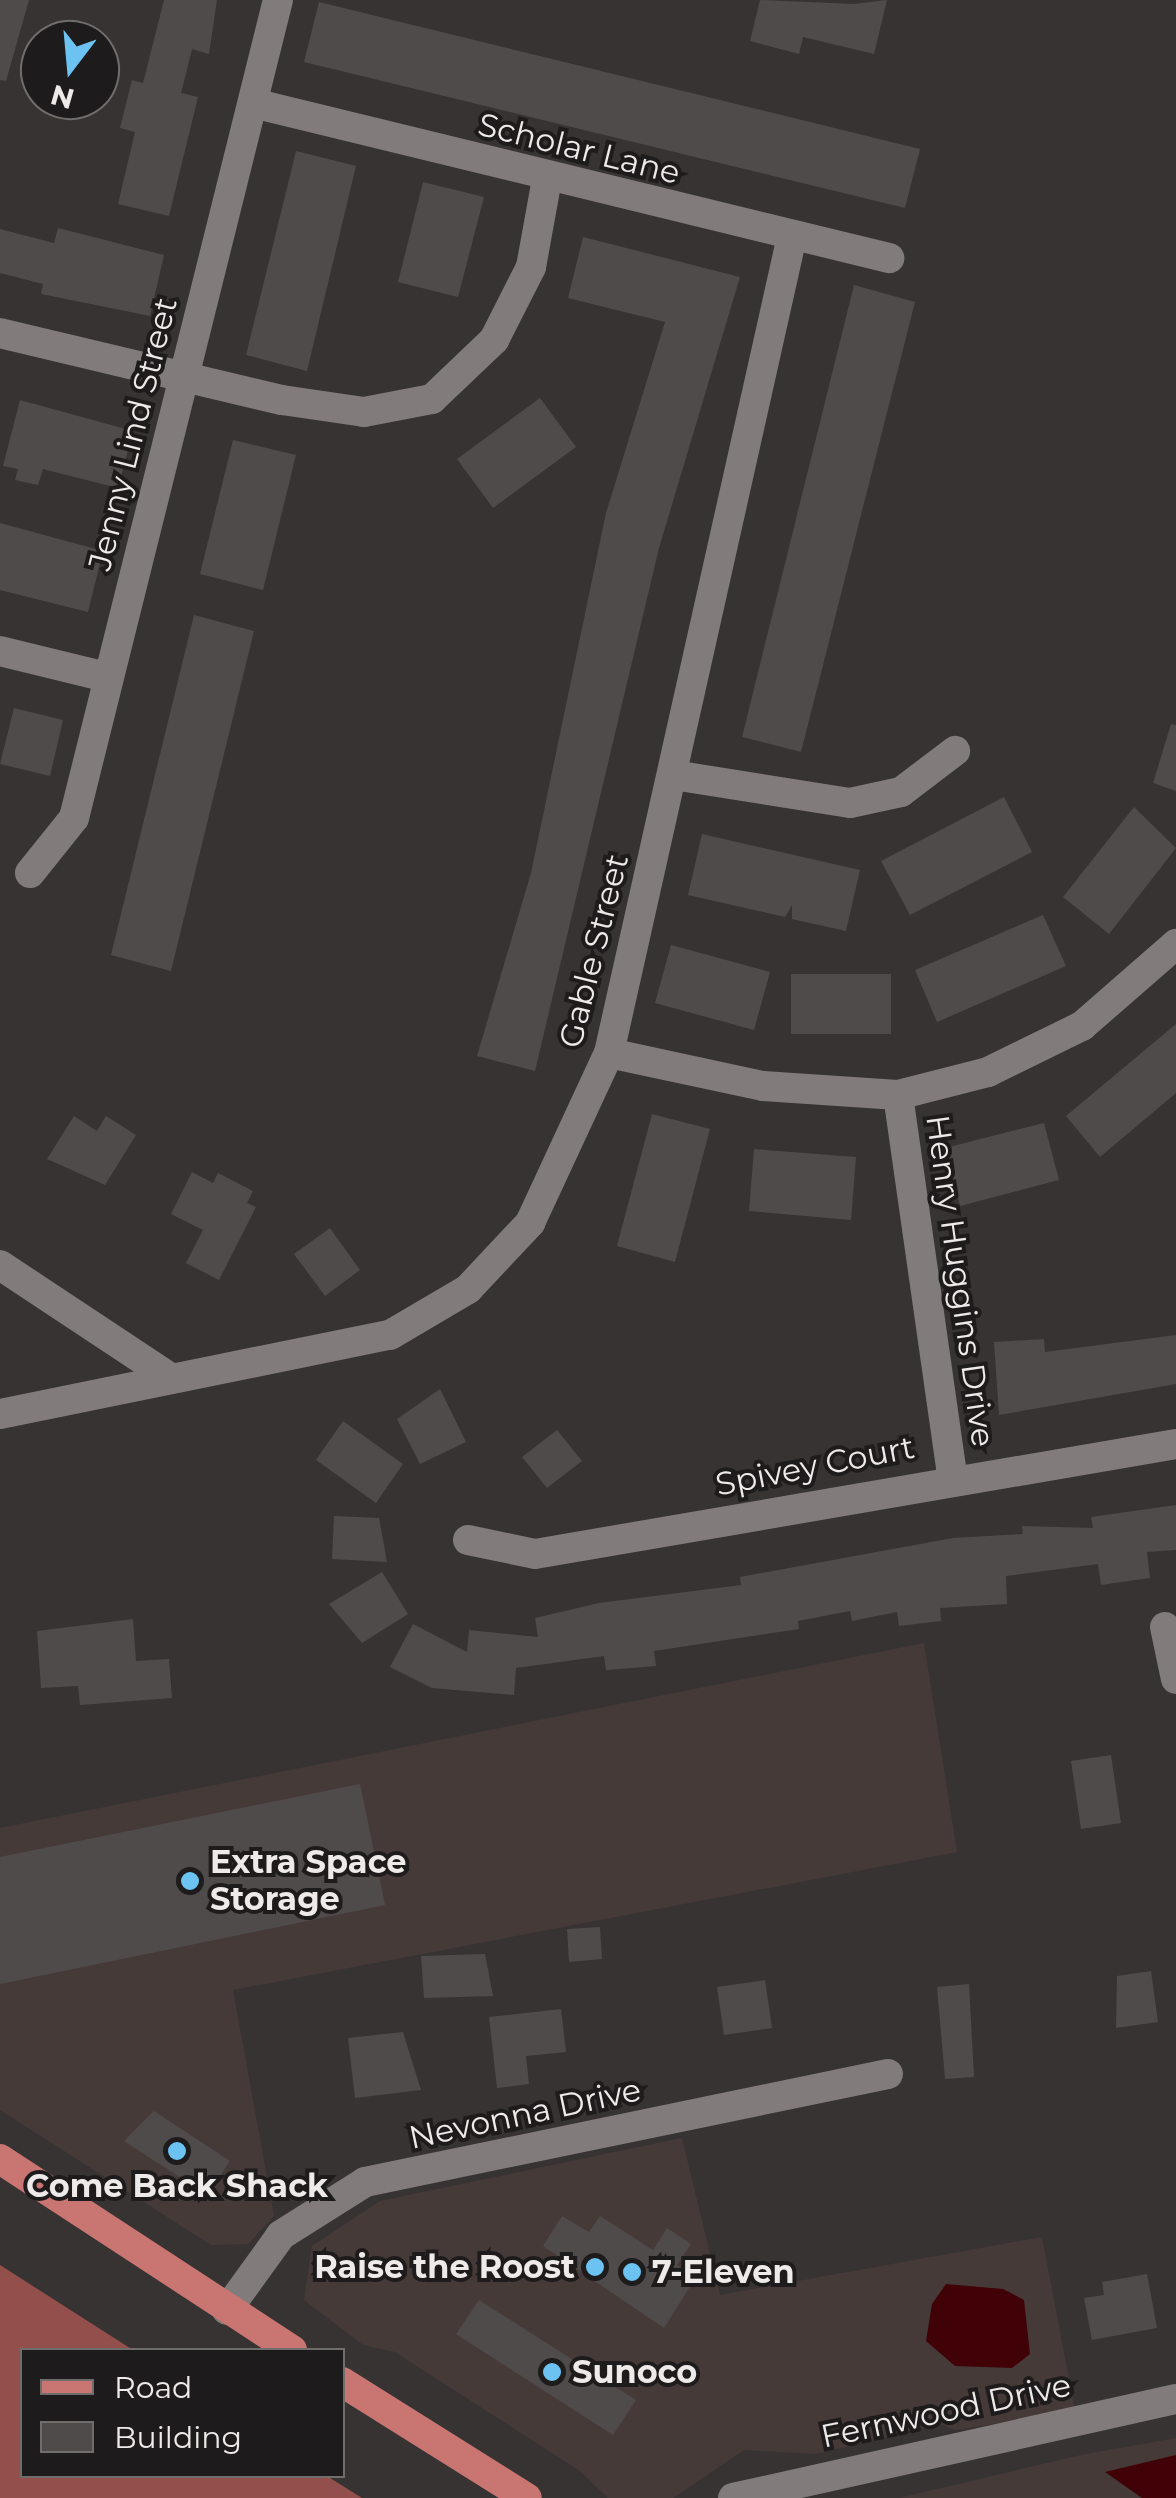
<!DOCTYPE html>
<style>
body{margin:0}
#map{position:relative;width:1176px;height:2498px;overflow:hidden;background:#373332;font-family:Montserrat,sans-serif}
div>[style]{position:absolute}
.built>*{inset:0;background:#463a39}
.forest>*{inset:0;background:#934f4b}
.water>*{inset:0;background:#400206}
.building>*{inset:0;background:#504b4b}
.minor>*{height:30px;margin:-15px;padding:0 15px;transform-origin:15px;border-radius:15px;background:#817c7b}
.major>*{height:30px;margin:-15px;padding:0 15px;transform-origin:15px;border-radius:15px;background:#c97572}
.dots>*{width:28px;height:28px;translate:-50% -50%;box-sizing:border-box;border:5px solid #1d1b1b;border-radius:50%}
span{translate:-50% -50%;white-space:nowrap;text-align:center;line-height:1.15;-webkit-text-stroke:8px #1d1b1b;paint-order:stroke}
.street-label{font-size:32px;color:#edeae9}
.poi-label{font-size:32px;color:#edeae9;font-weight:700}
.left{translate:0 -50%;text-align:left}
.right{translate:-100% -50%;text-align:right}
.legend{position:absolute;left:20px;top:2348px;width:325px;height:130px;box-sizing:border-box;background:#1d1b1b;border:2px solid #706e6d;margin:0;padding:12px 18px;list-style:none;font-size:30px;color:#edeae9}
.legend li{display:flex;align-items:center;gap:20px;height:50px}
.legend b{width:50px;border:2px solid #706e6d}
.north{position:absolute;left:20px;top:20px;width:100px;height:100px;box-sizing:border-box;background:#1d1b1b;border:2px solid #706e6d;border-radius:50%;rotate:196deg;font-size:28px;font-weight:700;line-height:40px;text-align:center;color:#edeae9}
.north::after{content:'';display:block;margin:auto;width:35px;height:45px;background:#6cc3f2;clip-path:polygon(50% 0,100% 100%,50% 72%,0 100%)}
</style>
<div id="map">
<div class="built">
<i style="clip-path:polygon(924px 1643px,957px 1852px,233px 1990px,274px 2216px,248px 2244px,211px 2245px,0 2110px,0 1828px)"></i>
<i style="clip-path:polygon(682px 2138px,720px 2295px,1042px 2237px,1075px 2411px,956px 2430px,940px 2424px,816px 2454px,744px 2450px,673px 2498px,608px 2498px,580px 2471px,395px 2352px,363px 2345px,304px 2300px,312px 2246px,380px 2201px)"></i>
<i style="clip-path:polygon(1176px 2438px,1176px 2498px,899px 2498px,1081px 2455px)"></i>
</div>
<div class="forest">
<i style="clip-path:polygon(0 2265px,133px 2350px,22px 2350px,22px 2476px,327px 2476px,362px 2498px,0 2498px)"></i>
</div>
<div class="water">
<i style="clip-path:polygon(946px 2284px,1003px 2289px,1024px 2300px,1030px 2354px,1012px 2368px,955px 2366px,926px 2341px,932px 2304px)"></i>
<i style="clip-path:polygon(1176px 2455px,1176px 2498px,1142px 2498px,1105px 2472px)"></i>
</div>
<div class="building">
<i style="clip-path:polygon(0 0,29px 0,6px 81px,0 80px)"></i>
<i style="clip-path:polygon(164px 0,217px 0,209px 54px,192px 49px,181px 93px,198px 97px,169px 216px,118px 204px,135px 132px,120px 128px,132px 80px,143px 83px)"></i>
<i style="clip-path:polygon(760px 0,854px 4px,887px 0,874px 54px,803px 37px,799px 54px,750px 41px)"></i>
<i style="clip-path:polygon(319px 2px,920px 149px,905px 208px,304px 62px)"></i>
<i style="clip-path:polygon(296px 151px,356px 166px,307px 371px,246px 355px)"></i>
<i style="clip-path:polygon(423px 182px,484px 197px,458px 297px,398px 282px)"></i>
<i style="clip-path:polygon(58px 228px,164px 255px,150px 316px,41px 294px,43px 284px,0 273px,0 229px,54px 243px)"></i>
<i style="clip-path:polygon(583px 237px,740px 277px,659px 548px,535px 1071px,477px 1056px,531px 873px,606px 513px,665px 322px,568px 298px)"></i>
<i style="clip-path:polygon(854px 285px,915px 302px,801px 752px,742px 737px)"></i>
<i style="clip-path:polygon(540px 398px,576px 447px,493px 508px,457px 459px)"></i>
<i style="clip-path:polygon(20px 400px,133px 431px,118px 488px,43px 469px,38px 485px,15px 480px,18px 469px,3px 466px)"></i>
<i style="clip-path:polygon(233px 440px,296px 455px,263px 590px,200px 574px)"></i>
<i style="clip-path:polygon(0 523px,103px 551px,88px 612px,0 590px)"></i>
<i style="clip-path:polygon(194px 615px,254px 631px,171px 971px,111px 955px)"></i>
<i style="clip-path:polygon(14px 708px,63px 720px,50px 776px,0 764px)"></i>
<i style="clip-path:polygon(1171px 724px,1176px 725px,1176px 791px,1153px 783px)"></i>
<i style="clip-path:polygon(1004px 797px,1032px 852px,910px 915px,881px 861px)"></i>
<i style="clip-path:polygon(1134px 807px,1176px 848px,1109px 934px,1063px 897px)"></i>
<i style="clip-path:polygon(702px 834px,860px 870px,846px 931px,792px 919px,792px 905px,785px 917px,688px 895px)"></i>
<i style="clip-path:polygon(1043px 915px,1066px 966px,937px 1022px,915px 970px)"></i>
<i style="clip-path:polygon(671px 945px,770px 972px,754px 1030px,655px 1003px)"></i>
<i style="clip-path:polygon(791px 974px,891px 974px,891px 1034px,791px 1034px)"></i>
<i style="clip-path:polygon(1176px 1024px,1176px 1093px,1100px 1157px,1066px 1116px)"></i>
<i style="clip-path:polygon(652px 1114px,710px 1129px,675px 1262px,617px 1246px)"></i>
<i style="clip-path:polygon(74px 1116px,97px 1131px,106px 1116px,136px 1135px,105px 1185px,47px 1159px)"></i>
<i style="clip-path:polygon(1044px 1123px,1059px 1180px,960px 1206px,945px 1148px)"></i>
<i style="clip-path:polygon(754px 1149px,856px 1157px,851px 1220px,749px 1211px)"></i>
<i style="clip-path:polygon(192px 1172px,213px 1183px,218px 1173px,253px 1191px,247px 1203px,256px 1207px,219px 1280px,186px 1263px,203px 1230px,171px 1214px)"></i>
<i style="clip-path:polygon(330px 1228px,360px 1270px,325px 1296px,294px 1254px)"></i>
<i style="clip-path:polygon(1176px 1335px,1176px 1384px,999px 1415px,994px 1342px,1044px 1339px,1045px 1352px)"></i>
<i style="clip-path:polygon(440px 1389px,466px 1442px,420px 1464px,397px 1419px)"></i>
<i style="clip-path:polygon(343px 1421px,403px 1464px,376px 1503px,316px 1460px)"></i>
<i style="clip-path:polygon(557px 1430px,582px 1461px,547px 1488px,522px 1457px)"></i>
<i style="clip-path:polygon(1176px 1505px,1176px 1550px,1147px 1552px,1150px 1578px,1101px 1585px,1098px 1564px,1006px 1576px,1007px 1604px,940px 1608px,941px 1621px,899px 1626px,897px 1612px,852px 1621px,850px 1611px,798px 1621px,799px 1629px,654px 1651px,656px 1666px,606px 1670px,604px 1656px,516px 1668px,514px 1695px,432px 1688px,390px 1667px,413px 1624px,467px 1652px,469px 1630px,538px 1637px,535px 1618px,599px 1603px,741px 1585px,740px 1577px,953px 1538px,1023px 1534px,1022px 1526px,1093px 1528px,1091px 1517px)"></i>
<i style="clip-path:polygon(334px 1516px,379px 1518px,387px 1562px,332px 1559px)"></i>
<i style="clip-path:polygon(382px 1572px,408px 1614px,362px 1643px,329px 1604px)"></i>
<i style="clip-path:polygon(133px 1619px,136px 1661px,169px 1659px,172px 1698px,80px 1705px,78px 1686px,41px 1688px,37px 1631px)"></i>
<i style="clip-path:polygon(1111px 1755px,1121px 1823px,1081px 1829px,1071px 1761px)"></i>
<i style="clip-path:polygon(360px 1784px,385px 1905px,0 1984px,0 1857px)"></i>
<i style="clip-path:polygon(600px 1927px,602px 1959px,569px 1962px,567px 1929px)"></i>
<i style="clip-path:polygon(485px 1954px,493px 1996px,424px 1998px,421px 1956px)"></i>
<i style="clip-path:polygon(1151px 1971px,1158px 2022px,1116px 2028px,1117px 1976px)"></i>
<i style="clip-path:polygon(765px 1980px,772px 2028px,724px 2035px,717px 1987px)"></i>
<i style="clip-path:polygon(969px 1984px,974px 2077px,945px 2079px,937px 1987px)"></i>
<i style="clip-path:polygon(561px 2009px,566px 2052px,526px 2056px,529px 2084px,497px 2088px,489px 2017px)"></i>
<i style="clip-path:polygon(403px 2032px,421px 2090px,355px 2098px,348px 2038px)"></i>
<i style="clip-path:polygon(154px 2111px,230px 2161px,207px 2195px,124px 2141px)"></i>
<i style="clip-path:polygon(562px 2216px,589px 2232px,600px 2216px,653px 2250px,667px 2228px,691px 2244px,677px 2265px,696px 2277px,664px 2328px,543px 2246px)"></i>
<i style="clip-path:polygon(1147px 2274px,1157px 2328px,1092px 2340px,1084px 2298px,1104px 2295px,1102px 2282px)"></i>
<i style="clip-path:polygon(479px 2300px,636px 2400px,613px 2435px,456px 2334px)"></i>
</div>
<div class="minor">
<i style="left:253px;top:103px;width:655px;rotate:13.7deg"></i>
<i style="left:0;top:333px;width:290px;rotate:13.4deg"></i>
<i style="left:282px;top:400px;width:83px;rotate:8.3deg"></i>
<i style="left:364px;top:412px;width:69px;rotate:-10.8deg"></i>
<i style="left:432px;top:399px;width:86px;rotate:-43.6deg"></i>
<i style="left:494px;top:340px;width:82px;rotate:-63.1deg"></i>
<i style="left:531px;top:267px;width:89px;rotate:-79.7deg"></i>
<i style="left:0;top:651px;width:110px;rotate:13.7deg"></i>
<i style="left:673px;top:775px;width:179px;rotate:9deg"></i>
<i style="left:850px;top:803px;width:52px;rotate:-12.2deg"></i>
<i style="left:901px;top:792px;width:68px;rotate:-37.2deg"></i>
<i style="left:30px;top:873px;width:70px;rotate:-51.3deg"></i>
<i style="left:74px;top:818px;width:843px;rotate:-76deg"></i>
<i style="left:609px;top:1053px;width:157px;rotate:12.1deg"></i>
<i style="left:763px;top:1086px;width:135px;rotate:3.8deg"></i>
<i style="left:898px;top:1095px;width:93px;rotate:-14.3deg"></i>
<i style="left:988px;top:1072px;width:105px;rotate:-26.1deg"></i>
<i style="left:1082px;top:1026px;width:125px;rotate:-41.1deg"></i>
<i style="left:898px;top:1095px;width:385px;rotate:81.9deg"></i>
<i style="left:0;top:1265px;width:205px;rotate:33.5deg"></i>
<i style="left:0;top:1414px;width:398px;rotate:-11.5deg"></i>
<i style="left:390px;top:1335px;width:91px;rotate:-30.5deg"></i>
<i style="left:468px;top:1289px;width:91px;rotate:-46.8deg"></i>
<i style="left:530px;top:1223px;width:187px;rotate:-65.1deg"></i>
<i style="left:609px;top:1053px;width:837px;rotate:-77.37deg"></i>
<i style="left:468px;top:1540px;width:68px;rotate:11.8deg"></i>
<i style="left:535px;top:1554px;width:650px;rotate:-9.74deg"></i>
<i style="left:1165px;top:1627px;width:53px;rotate:78.1deg"></i>
<i style="left:227px;top:2310px;width:92px;rotate:-54.2deg"></i>
<i style="left:281px;top:2235px;width:99px;rotate:-32.2deg"></i>
<i style="left:365px;top:2182px;width:534px;rotate:-11.67deg"></i>
<i style="left:733px;top:2498px;width:454px;rotate:-12.6deg"></i>
</div>
<div class="major">
<i style="left:0;top:2159px;width:349px;rotate:33.2deg"></i>
<i style="left:342px;top:2382px;width:218px;rotate:32.1deg"></i>
</div>
<div class="dots">
<i style="left:190px;top:1881px;background:#6cc3f2"></i>
<i style="left:177px;top:2151px;background:#6cc3f2"></i>
<i style="left:595px;top:2267px;background:#6cc3f2"></i>
<i style="left:632px;top:2272px;background:#6cc3f2"></i>
<i style="left:552px;top:2372px;background:#6cc3f2"></i>
</div>
<div class="street-label">
<span style="left:579px;top:149px;rotate:14deg">Scholar Lane</span>
<span style="left:133px;top:434px;rotate:-76deg">Jenny Lind Street</span>
<span style="left:594px;top:951px;rotate:-76deg">Gable Street</span>
<span style="left:960px;top:1281px;rotate:82deg">Henry Huggins Drive</span>
<span style="left:815px;top:1466px;rotate:-11deg">Spivey Court</span>
<span style="left:525px;top:2114px;rotate:-12deg">Nevonna Drive</span>
<span style="left:946px;top:2411px;rotate:-12deg">Fernwood Drive</span>
</div>
<div class="poi-label">
<span class="left" style="left:210px;top:1881px">Extra Space<br>Storage</span>
<span style="left:177px;top:2186px">Come Back Shack</span>
<span class="right" style="left:575px;top:2267px">Raise the Roost</span>
<span class="left" style="left:652px;top:2272px">7-Eleven</span>
<span class="left" style="left:572px;top:2372px">Sunoco</span>
</div>
<ul class="legend">
<li><b style="height:12px;background:#c97572"></b>Road</li>
<li><b style="height:28px;background:#504b4b"></b>Building</li>
</ul>
<div class="north">N</div>
</div>
